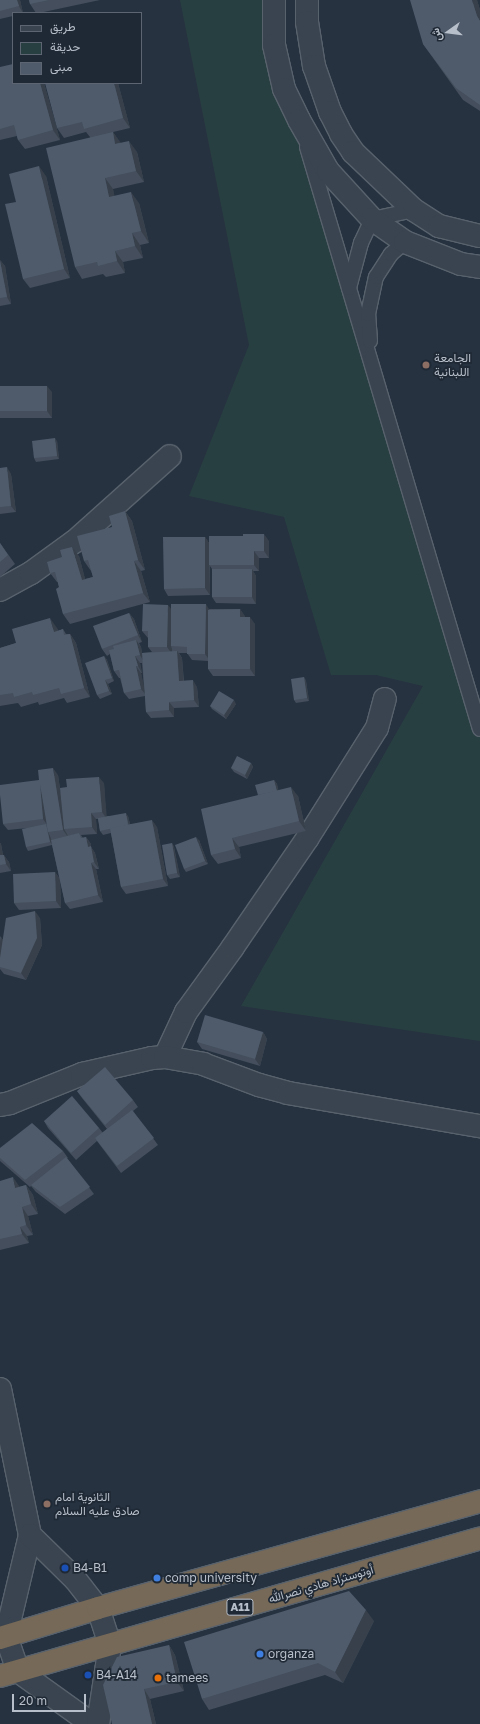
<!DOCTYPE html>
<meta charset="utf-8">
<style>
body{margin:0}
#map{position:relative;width:480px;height:1724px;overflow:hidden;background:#263240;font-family:"Golos Text",Vazirmatn,sans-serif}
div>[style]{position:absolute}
.green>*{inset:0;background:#283f41}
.roads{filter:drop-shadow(1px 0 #58626d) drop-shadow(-1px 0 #58626d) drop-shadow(0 1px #58626d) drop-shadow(0 -1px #58626d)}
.lane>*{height:14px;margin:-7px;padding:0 7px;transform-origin:7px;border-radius:7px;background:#3a4450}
.street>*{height:22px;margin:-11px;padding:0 11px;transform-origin:11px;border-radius:11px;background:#3a4450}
.highway>*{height:22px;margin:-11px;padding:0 11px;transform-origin:11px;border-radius:11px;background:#766957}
.wall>*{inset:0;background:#444e5c}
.shaded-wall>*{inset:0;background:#37404b}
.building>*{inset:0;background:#4f5b6b}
.dots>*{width:11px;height:11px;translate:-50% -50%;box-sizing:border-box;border:2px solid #1f2935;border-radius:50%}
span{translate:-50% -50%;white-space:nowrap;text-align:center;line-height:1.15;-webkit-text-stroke:3.5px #1f2935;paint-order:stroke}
.shield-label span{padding:1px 3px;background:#1f2935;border:1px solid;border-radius:3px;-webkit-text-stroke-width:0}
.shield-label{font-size:11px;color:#b7bfca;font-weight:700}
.poi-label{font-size:12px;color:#b7bfca}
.left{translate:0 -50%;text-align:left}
.street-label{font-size:12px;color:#b7bfca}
.legend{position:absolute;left:12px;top:12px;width:130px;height:72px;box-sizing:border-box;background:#1f2935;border:1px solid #5c6571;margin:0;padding:5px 7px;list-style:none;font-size:12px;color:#b7bfca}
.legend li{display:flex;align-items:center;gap:8px;height:20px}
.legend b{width:20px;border:1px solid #5c6571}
.north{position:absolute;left:428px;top:12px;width:40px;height:40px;-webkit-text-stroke:3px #1f2935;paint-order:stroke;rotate:256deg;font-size:11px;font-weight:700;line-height:16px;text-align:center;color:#b7bfca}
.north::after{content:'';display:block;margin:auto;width:14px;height:18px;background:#b7bfca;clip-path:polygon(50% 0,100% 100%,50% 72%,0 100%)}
.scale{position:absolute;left:12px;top:1694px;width:74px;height:18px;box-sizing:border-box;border:2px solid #b7bfca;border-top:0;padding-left:5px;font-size:12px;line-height:14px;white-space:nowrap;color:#b7bfca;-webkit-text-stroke:3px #1f2935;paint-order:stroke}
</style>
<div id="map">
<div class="green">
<i style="clip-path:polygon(180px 0,265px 0,480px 731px,480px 1041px,241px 1006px,423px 686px,376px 675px,331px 675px,284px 517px,189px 496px,249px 345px)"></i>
</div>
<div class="roads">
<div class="lane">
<i style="left:307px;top:147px;width:607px;rotate:73.45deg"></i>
<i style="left:349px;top:288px;width:47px;rotate:-75.1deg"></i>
<i style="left:361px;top:243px;width:26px;rotate:-65deg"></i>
<i style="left:372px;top:219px;width:43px;rotate:-12.1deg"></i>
<i style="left:370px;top:341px;width:27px;rotate:-94deg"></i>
<i style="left:368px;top:314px;width:38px;rotate:-78deg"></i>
<i style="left:376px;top:277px;width:27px;rotate:-57deg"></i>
<i style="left:391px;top:254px;width:18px;rotate:-41deg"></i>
</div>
<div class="street">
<i style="left:274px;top:0;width:45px;rotate:90deg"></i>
<i style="left:274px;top:45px;width:45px;rotate:77.2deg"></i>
<i style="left:284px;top:89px;width:34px;rotate:64deg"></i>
<i style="left:299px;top:120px;width:59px;rotate:60.4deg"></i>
<i style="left:328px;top:171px;width:65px;rotate:47.5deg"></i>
<i style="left:372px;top:219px;width:40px;rotate:34.9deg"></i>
<i style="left:405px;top:242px;width:60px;rotate:21.4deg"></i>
<i style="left:461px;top:264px;width:19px;rotate:9deg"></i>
<i style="left:307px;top:0;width:22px;rotate:90deg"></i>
<i style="left:307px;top:22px;width:45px;rotate:81deg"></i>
<i style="left:314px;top:66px;width:49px;rotate:70.8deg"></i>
<i style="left:330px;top:112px;width:25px;rotate:63deg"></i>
<i style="left:341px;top:134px;width:22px;rotate:56deg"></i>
<i style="left:353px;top:152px;width:84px;rotate:43.6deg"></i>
<i style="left:414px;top:210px;width:30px;rotate:33deg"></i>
<i style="left:439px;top:226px;width:42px;rotate:13.7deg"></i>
<i style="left:0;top:590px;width:35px;rotate:-29deg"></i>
<i style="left:31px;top:573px;width:54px;rotate:-36deg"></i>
<i style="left:75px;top:541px;width:127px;rotate:-41.8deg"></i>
<i style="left:165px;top:1057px;width:50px;rotate:-65deg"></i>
<i style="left:186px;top:1012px;width:80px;rotate:-54.1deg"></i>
<i style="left:233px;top:947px;width:131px;rotate:-55.6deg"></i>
<i style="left:307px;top:839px;width:131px;rotate:-57.8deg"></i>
<i style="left:377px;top:728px;width:30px;rotate:-75deg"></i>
<i style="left:0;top:1105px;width:10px;rotate:-11deg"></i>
<i style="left:10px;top:1103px;width:78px;rotate:-21.9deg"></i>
<i style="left:82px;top:1074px;width:72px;rotate:-12.9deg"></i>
<i style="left:152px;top:1058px;width:13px;rotate:-4deg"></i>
<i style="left:165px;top:1057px;width:39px;rotate:10deg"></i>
<i style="left:203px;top:1064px;width:60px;rotate:20.6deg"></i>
<i style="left:259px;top:1085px;width:30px;rotate:15deg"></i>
<i style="left:288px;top:1093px;width:195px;rotate:9.8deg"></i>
<i style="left:0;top:1389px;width:149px;rotate:78.4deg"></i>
<i style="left:30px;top:1535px;width:104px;rotate:103.4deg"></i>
<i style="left:6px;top:1636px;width:37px;rotate:71deg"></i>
<i style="left:18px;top:1671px;width:91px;rotate:35.6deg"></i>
<i style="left:30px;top:1535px;width:63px;rotate:44.4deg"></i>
<i style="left:75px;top:1579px;width:37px;rotate:52deg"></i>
<i style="left:98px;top:1608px;width:39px;rotate:72deg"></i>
<i style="left:110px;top:1645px;width:80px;rotate:98.6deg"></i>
</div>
<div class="highway">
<i style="left:0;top:1638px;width:102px;rotate:-17deg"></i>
<i style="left:98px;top:1608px;width:397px;rotate:-15.6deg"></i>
<i style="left:0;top:1676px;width:499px;rotate:-16deg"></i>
</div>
</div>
<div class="wall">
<i style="clip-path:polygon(0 0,20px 0,23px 13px,13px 13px,13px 16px,0 19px)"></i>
<i style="clip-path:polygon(29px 0,100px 0,39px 13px,36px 13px,30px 4px)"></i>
<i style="clip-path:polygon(477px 0,480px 10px,480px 111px,463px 100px,423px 44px)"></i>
<i style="clip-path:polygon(0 67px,44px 83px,60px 140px,25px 149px,18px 140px,17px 136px,0 140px)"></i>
<i style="clip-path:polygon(118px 83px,130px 128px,113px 132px,120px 143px,137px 152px,144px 182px,113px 189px,114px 196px,139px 203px,149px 243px,140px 245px,143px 258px,123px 262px,125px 273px,106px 277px,103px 274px,82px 279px,75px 267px,90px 137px,86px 132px,64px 138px,57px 128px)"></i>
<i style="clip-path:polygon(46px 176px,70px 278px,30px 288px,23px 279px,16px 202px)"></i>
<i style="clip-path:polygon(0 260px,5px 266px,11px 304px,0 306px)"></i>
<i style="clip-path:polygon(0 386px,52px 392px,52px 418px,0 418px)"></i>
<i style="clip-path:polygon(57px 441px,59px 459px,36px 462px,34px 458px)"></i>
<i style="clip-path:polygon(0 468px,11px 474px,16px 512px,0 514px)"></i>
<i style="clip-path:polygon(125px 511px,132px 521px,145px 570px,141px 571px,150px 602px,70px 624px,63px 614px,59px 587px,58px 582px,57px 582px,50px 573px,79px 556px,85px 579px,93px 577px,91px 570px,91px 571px,84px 561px)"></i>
<i style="clip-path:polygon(205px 537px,209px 543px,269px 541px,269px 558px,259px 558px,259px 571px,253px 571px,256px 576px,256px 604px,216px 603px,212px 597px,212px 569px,210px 566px,210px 595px,168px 596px,164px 589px)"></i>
<i style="clip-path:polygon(0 543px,15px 564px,0 577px)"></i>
<i style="clip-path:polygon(evenodd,171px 609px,240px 609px,245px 617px,255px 624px,255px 676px,213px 676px,208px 669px,208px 661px,192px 660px,187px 653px,179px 653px,182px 658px,184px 681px,197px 687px,199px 707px,174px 708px,174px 717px,151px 718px,146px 712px,145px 696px,129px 699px,124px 693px,120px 678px,119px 678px,114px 671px,110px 654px,107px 656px,102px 649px,129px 613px,134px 619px,142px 642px,139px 643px,141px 647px,142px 653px,152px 652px,148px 647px,148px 638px,142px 631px,171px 609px,140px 663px,142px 663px,144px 689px,141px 673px,142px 673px,140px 663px)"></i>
<i style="clip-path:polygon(57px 628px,58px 631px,63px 629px,66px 634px,70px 634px,76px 643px,90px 697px,67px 703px,64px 698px,39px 705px,38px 702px,21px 707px,18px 703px,0 706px,0 648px,16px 643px)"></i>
<i style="clip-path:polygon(104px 656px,107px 660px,114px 681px,108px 684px,112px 694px,100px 699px,97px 695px)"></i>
<i style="clip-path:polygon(304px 677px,306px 681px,309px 701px,296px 703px,294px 700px)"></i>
<i style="clip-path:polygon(236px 704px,226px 719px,212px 709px,210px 706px)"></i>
<i style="clip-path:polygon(251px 763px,253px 767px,247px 779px,234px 772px,231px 768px)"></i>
<i style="clip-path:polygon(58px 775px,61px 796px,104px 783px,106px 816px,128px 816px,130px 824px,157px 827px,168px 886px,126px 894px,121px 887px,111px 833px,103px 835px,100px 831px,98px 819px,96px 819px,97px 834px,81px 835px,83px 838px,86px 837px,91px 844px,91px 847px,95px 853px,99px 869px,96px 869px,103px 902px,70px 909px,65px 903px,52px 845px,28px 851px,26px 847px,28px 828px,8px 830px,3px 824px,39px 780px)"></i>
<i style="clip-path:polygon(274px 780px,277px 784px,278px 790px,298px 796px,306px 831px,239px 847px,241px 858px,218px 864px,211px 855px,258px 795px)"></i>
<i style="clip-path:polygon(199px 840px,208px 864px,186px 872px,184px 869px)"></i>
<i style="clip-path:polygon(0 843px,1px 844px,3px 855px,9px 862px,11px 871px,0 873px)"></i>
<i style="clip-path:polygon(172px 843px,174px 847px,180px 877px,170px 879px,167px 875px)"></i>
<i style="clip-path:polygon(55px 872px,60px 879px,61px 908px,19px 910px,14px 903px)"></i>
<i style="clip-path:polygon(40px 918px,42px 945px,26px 980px,4px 974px,0 969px,0 936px,3px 940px)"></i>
<i style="clip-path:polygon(263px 1032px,267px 1039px,260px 1066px,202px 1049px,197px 1042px)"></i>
<i style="clip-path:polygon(77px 1091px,133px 1100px,138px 1107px,133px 1111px,158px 1145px,121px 1173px,97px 1141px,76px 1160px,48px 1128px,44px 1121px,99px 1128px,103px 1133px,107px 1129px,82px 1098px)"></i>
<i style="clip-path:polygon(0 1148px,63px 1151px,68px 1158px,67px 1158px,94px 1194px,65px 1214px,36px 1192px,31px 1186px,30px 1187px,0 1161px)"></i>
<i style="clip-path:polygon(0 1181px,19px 1186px,19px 1187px,26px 1185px,33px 1195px,38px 1214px,28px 1216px,33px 1235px,27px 1236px,29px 1243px,0 1250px)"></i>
<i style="clip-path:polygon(374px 1621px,343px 1683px,325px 1675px,209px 1710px,202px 1699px)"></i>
<i style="clip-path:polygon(169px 1645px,175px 1655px,184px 1691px,150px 1699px,156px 1724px,112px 1724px)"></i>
</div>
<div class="shaded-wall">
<i style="clip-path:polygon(17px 0,20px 0,23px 13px,19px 6px)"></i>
<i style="clip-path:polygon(472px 0,477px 0,480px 10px,480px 21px,477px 16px)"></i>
<i style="clip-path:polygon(40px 83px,44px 83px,60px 140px,53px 130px)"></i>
<i style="clip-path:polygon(114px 83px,118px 83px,130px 128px,123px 118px)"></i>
<i style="clip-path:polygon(113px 132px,121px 143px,115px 144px)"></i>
<i style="clip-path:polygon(129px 141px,137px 152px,144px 182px,136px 171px)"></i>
<i style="clip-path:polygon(39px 166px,46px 176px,70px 278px,64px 269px)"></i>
<i style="clip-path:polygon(105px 178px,113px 189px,117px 208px,109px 197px)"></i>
<i style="clip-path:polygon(131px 192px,139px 203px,149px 243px,141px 231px)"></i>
<i style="clip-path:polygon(132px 233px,140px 245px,143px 258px,135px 246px)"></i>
<i style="clip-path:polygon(115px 251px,123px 262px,125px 273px,117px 261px)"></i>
<i style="clip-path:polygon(0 260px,5px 266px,11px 304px,7px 297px)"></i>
<i style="clip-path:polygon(47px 386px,52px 392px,52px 418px,47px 411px)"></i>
<i style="clip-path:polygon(55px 438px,57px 441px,59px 459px,57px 456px)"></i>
<i style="clip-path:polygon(7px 467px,11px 474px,16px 512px,11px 506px)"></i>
<i style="clip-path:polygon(125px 511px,132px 521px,145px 570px,138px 560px)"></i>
<i style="clip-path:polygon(264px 534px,269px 541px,269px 558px,264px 551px)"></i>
<i style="clip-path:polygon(205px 537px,209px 543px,210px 595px,205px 588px)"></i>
<i style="clip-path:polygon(72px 547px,79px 556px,88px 590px,82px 580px)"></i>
<i style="clip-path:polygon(254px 551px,259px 558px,259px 571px,254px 565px)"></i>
<i style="clip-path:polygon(134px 561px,141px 571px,150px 602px,143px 593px)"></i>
<i style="clip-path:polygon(252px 569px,256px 576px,256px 604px,252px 597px)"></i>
<i style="clip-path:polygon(206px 604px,210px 611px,210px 661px,205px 654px)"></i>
<i style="clip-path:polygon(168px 605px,173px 611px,171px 646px,172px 649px,172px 654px,167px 647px)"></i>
<i style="clip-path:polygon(240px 609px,245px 616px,245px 624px,240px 617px)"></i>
<i style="clip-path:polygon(129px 613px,134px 619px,142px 642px,138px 635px)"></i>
<i style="clip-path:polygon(250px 617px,255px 624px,255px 676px,250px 669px)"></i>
<i style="clip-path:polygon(50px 618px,57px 628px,61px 641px,54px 632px)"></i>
<i style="clip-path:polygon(70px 634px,76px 643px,90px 697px,84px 688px)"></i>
<i style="clip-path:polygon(136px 640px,141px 647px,144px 662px,140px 655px)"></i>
<i style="clip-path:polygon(177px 651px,182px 658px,184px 688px,179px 681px)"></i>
<i style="clip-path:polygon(104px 656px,107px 660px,114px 681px,112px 678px)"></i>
<i style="clip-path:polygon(135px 656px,140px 663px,142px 673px,138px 666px)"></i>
<i style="clip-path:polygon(136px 666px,141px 673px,146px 695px,141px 689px)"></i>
<i style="clip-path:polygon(304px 677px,306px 681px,309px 701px,307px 698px)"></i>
<i style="clip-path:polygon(105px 680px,108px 684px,112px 694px,109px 691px)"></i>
<i style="clip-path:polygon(193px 680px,197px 687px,199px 707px,194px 700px)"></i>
<i style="clip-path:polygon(234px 700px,236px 704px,226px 719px,224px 715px)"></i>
<i style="clip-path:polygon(169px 702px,174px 708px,174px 717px,169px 710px)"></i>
<i style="clip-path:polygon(251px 763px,253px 767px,247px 779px,245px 775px)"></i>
<i style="clip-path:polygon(53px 768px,58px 775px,66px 829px,64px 829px,67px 834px,68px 837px,63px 830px)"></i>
<i style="clip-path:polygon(99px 777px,104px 783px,107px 819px,102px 812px)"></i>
<i style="clip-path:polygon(274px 780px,277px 784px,280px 796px,277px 793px)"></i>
<i style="clip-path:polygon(40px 784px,48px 826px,43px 819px)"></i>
<i style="clip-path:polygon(291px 787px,298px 796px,306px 831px,299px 821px)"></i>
<i style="clip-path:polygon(91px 813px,96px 819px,97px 834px,92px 827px)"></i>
<i style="clip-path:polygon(126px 813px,128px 816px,131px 829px,129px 826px)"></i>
<i style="clip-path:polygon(152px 820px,157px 827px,168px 886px,163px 879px)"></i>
<i style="clip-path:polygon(46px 824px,48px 832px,50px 836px,53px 845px,50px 842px)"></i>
<i style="clip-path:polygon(86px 837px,91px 844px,91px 847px,95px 853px,99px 869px,94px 862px,88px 847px)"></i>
<i style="clip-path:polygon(196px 837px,199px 840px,208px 864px,205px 861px)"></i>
<i style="clip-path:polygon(232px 838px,239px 847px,241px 858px,235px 849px)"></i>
<i style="clip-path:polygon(0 843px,1px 844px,4px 862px,0 856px)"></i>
<i style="clip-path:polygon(172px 843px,174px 847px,180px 877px,177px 873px)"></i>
<i style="clip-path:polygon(4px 855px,9px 862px,11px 871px,6px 864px)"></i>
<i style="clip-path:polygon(91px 863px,96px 869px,103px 902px,98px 895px)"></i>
<i style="clip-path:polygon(55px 872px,60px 879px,61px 908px,56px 901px)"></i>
<i style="clip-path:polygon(35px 911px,40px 918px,42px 945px,26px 980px,21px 973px)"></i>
<i style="clip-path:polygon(1px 937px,3px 940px,0 967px,0 942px)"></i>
<i style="clip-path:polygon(263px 1032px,267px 1039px,260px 1066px,255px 1059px)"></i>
<i style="clip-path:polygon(13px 1177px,19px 1186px,22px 1198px,15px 1188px)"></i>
<i style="clip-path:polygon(26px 1185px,33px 1195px,38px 1214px,31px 1204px)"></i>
<i style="clip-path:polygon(22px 1207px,28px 1216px,33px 1235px,26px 1225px)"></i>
<i style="clip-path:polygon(20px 1227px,27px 1236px,29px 1243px,22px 1234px)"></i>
<i style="clip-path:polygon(366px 1610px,374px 1621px,343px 1683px,335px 1672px)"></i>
<i style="clip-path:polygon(169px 1645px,175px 1655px,184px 1691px,177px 1682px)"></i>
<i style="clip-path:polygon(144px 1689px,150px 1699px,156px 1724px,152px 1724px)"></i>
</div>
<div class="building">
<i style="clip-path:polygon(0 0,17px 0,19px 6px,0 11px)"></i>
<i style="clip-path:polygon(29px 0,49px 0,30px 4px)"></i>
<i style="clip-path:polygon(410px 0,472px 0,477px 16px,480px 21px,480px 105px,456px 88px,423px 44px)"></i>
<i style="clip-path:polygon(13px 64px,13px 83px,40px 83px,53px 130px,18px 140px,14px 125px,0 129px,0 67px)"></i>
<i style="clip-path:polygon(45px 83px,114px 83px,123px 118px,84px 129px,82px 122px,57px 128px)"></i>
<i style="clip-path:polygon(113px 132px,115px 144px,129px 141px,136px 171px,105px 178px,109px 197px,131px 192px,141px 231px,132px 233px,135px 246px,115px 251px,117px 261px,98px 266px,97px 262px,75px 267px,46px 148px)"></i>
<i style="clip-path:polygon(39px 166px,64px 269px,23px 279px,5px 204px,16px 202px,9px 174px)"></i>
<i style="clip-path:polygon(0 261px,7px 297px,0 298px)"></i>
<i style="clip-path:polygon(0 386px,47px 386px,47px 411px,0 411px)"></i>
<i style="clip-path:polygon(55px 438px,57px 456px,34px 458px,32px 441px)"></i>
<i style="clip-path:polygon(7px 467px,11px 506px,0 507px,0 468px)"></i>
<i style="clip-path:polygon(125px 511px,138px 560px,134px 561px,143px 593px,63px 614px,56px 589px,59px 587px,55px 572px,50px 573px,47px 562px,62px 557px,60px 550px,72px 547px,82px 580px,93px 577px,88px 560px,84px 561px,77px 536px,112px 527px,109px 516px)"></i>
<i style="clip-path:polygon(243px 534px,264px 534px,264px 551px,254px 551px,254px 565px,209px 565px,209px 536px,243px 536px)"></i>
<i style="clip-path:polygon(163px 537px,205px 537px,205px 588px,164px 589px)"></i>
<i style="clip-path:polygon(0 543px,8px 555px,0 562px)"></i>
<i style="clip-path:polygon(212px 569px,252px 569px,252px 597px,212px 597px)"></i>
<i style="clip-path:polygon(143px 604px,168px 605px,167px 647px,148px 647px,148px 631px,142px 631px)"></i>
<i style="clip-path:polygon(171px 604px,206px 604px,205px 654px,187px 654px,187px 647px,171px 646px)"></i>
<i style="clip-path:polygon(240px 609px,240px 617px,250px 617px,250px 669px,208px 669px,208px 610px)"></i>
<i style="clip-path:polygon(129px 613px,138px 635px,102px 649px,93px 626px)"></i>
<i style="clip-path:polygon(50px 618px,54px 632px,63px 629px,64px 635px,70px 634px,84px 688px,61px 694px,59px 688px,33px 695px,32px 692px,14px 697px,13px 693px,0 695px,0 648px,16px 643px,12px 629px)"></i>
<i style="clip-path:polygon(136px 640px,140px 655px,135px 656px,138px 666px,136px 666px,141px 689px,124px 693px,119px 670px,114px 671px,109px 650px,114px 649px,113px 646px)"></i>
<i style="clip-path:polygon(177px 651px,179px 681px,193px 680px,194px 700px,169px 702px,169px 710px,146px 712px,142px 653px)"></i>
<i style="clip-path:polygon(104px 656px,112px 678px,105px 680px,109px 691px,97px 695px,85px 663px)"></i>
<i style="clip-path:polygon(304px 677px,307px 698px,294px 700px,291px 679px)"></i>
<i style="clip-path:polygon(219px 691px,234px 700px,224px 715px,210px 706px)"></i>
<i style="clip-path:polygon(237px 756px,251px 763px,245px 775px,231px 768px)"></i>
<i style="clip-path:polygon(53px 768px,63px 830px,48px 832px,40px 784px,43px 819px,3px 824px,0 795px,0 785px,39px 780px,38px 770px)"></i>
<i style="clip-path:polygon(99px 777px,102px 812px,91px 813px,92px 827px,64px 829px,60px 788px,67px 787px,66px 779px)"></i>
<i style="clip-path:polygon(274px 780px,277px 791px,258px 795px,255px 785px)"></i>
<i style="clip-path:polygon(291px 787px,299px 821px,232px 838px,235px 849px,211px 855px,201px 809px)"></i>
<i style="clip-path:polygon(126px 813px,128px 825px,100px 831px,98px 818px)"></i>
<i style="clip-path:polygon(152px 820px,163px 879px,121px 887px,110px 828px)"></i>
<i style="clip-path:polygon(46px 824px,50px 842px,26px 847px,22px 829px)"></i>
<i style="clip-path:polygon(79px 833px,81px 838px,86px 837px,88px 847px,91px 846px,94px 862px,91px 863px,98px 895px,65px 903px,51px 840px)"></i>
<i style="clip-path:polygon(196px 837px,205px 861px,184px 869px,175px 845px)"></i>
<i style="clip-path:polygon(172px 843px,177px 873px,167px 875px,162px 845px)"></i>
<i style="clip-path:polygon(0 855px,4px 855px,6px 864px,0 865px)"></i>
<i style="clip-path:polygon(55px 872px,56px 901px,14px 903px,13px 874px)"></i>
<i style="clip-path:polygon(35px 911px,37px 938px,21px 973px,0 967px,0 958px,6px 918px)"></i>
<i style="clip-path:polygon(205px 1015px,263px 1032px,255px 1059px,197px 1042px)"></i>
<i style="clip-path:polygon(105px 1067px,133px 1100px,105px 1125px,77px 1091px)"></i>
<i style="clip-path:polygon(72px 1096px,99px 1128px,71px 1153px,44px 1121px)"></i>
<i style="clip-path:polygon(132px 1110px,154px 1138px,117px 1166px,95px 1138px)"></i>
<i style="clip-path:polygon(32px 1123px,63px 1151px,25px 1180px,0 1158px,0 1148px)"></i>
<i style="clip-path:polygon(66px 1157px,90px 1187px,60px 1207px,31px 1185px)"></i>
<i style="clip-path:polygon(13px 1177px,15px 1188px,26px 1185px,31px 1204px,22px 1207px,26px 1225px,20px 1227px,22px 1234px,0 1239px,0 1181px)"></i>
<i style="clip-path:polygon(349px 1591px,366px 1610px,335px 1672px,318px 1663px,202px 1699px,184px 1642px)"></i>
<i style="clip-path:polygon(169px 1645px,177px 1682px,144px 1689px,152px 1724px,112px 1724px,103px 1685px,117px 1657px)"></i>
</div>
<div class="dots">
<i style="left:426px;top:365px;background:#8d6e63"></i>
<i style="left:47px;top:1504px;background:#8d6e63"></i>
<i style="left:65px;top:1568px;background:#1a4fb4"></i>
<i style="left:157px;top:1578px;background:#3f7fe0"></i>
<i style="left:260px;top:1654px;background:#3f7fe0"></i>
<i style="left:88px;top:1675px;background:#1a4fb4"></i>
<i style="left:158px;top:1678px;background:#e8710a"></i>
</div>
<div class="shield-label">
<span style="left:240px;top:1607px">A11</span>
</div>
<div class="poi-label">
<span class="left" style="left:434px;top:365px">الجامعة<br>اللبنانية</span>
<span class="left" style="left:55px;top:1504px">الثانویة امام<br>صادق عليه السلام</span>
<span class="left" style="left:73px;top:1568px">B4-B1</span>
<span class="left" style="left:165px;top:1578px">comp university</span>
<span class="left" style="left:268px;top:1654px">organza</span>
<span class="left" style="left:96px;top:1675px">B4-A14</span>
<span class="left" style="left:166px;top:1678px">tamees</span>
</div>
<div class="street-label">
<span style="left:321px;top:1584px;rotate:-16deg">أوتوستراد هادي نصرالله</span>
</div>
<ul class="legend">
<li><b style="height:5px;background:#3a4450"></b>طريق</li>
<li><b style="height:11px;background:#283f41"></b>حديقة</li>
<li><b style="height:11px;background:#4f5b6b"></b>مبنى</li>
</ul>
<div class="north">ش</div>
<div class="scale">20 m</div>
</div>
